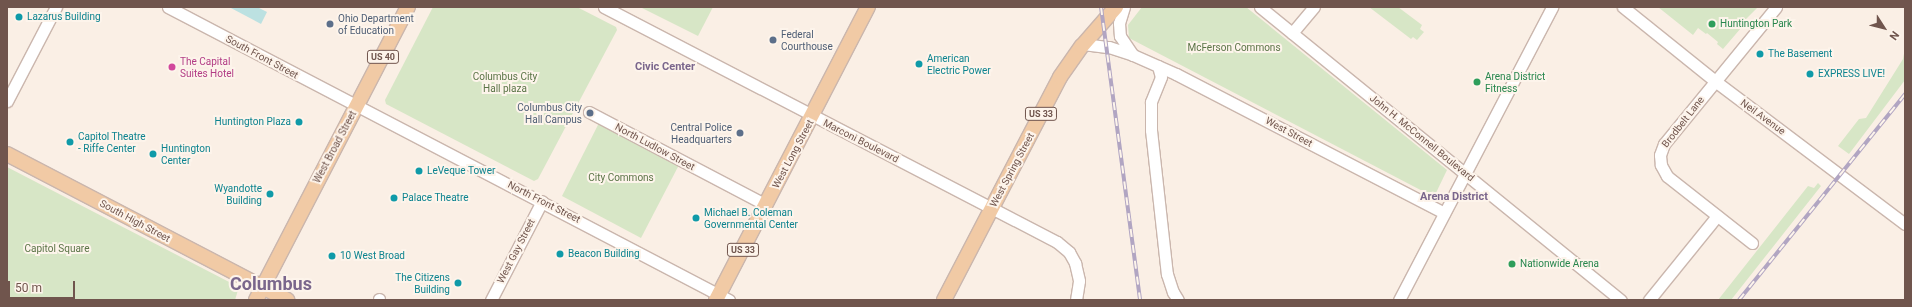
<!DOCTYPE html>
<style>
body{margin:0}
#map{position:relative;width:1912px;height:307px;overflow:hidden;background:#faefe5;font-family:Roboto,sans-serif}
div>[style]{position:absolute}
.green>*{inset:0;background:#d7e6c6}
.water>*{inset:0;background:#bce1e1}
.roads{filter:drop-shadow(1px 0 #cab6ad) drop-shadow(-1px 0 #cab6ad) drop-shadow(0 1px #cab6ad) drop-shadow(0 -1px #cab6ad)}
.minor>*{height:11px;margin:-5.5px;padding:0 5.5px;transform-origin:5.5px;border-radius:5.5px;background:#fff}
.major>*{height:14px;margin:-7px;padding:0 7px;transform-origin:7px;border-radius:7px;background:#f1caa5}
.rail>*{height:4px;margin-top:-2px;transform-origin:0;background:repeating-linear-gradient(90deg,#fdf4eb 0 8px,#b1a5c2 0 16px);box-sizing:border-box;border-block:1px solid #b1a5c2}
.dots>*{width:11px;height:11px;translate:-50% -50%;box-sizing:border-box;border:2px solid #fdf4eb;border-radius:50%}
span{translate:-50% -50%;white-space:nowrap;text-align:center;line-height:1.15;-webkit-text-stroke:4px #fdf4eb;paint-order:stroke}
.shield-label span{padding:1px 3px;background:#fdf4eb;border:1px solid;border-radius:3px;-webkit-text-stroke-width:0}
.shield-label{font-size:9px;color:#70554d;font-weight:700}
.culture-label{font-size:10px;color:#0d838f}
.left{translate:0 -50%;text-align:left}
.right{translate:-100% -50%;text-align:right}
.service-label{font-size:10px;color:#4e5e75}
.leisure-label{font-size:10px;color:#27864d}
.park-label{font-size:10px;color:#5b7447}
.street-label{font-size:10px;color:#70554d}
.hotel-label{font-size:10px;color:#b23c85}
.neighbourhood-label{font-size:11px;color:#7a668c;font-weight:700}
.town-label{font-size:18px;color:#7a668c;font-weight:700}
.frame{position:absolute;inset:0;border:8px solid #70554d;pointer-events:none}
.north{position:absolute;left:1864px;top:8px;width:40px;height:40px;-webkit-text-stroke:3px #fdf4eb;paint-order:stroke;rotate:126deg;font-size:11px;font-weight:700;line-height:16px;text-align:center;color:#70554d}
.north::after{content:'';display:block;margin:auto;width:14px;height:18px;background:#70554d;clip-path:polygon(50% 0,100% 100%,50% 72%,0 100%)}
.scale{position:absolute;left:8px;top:281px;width:67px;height:18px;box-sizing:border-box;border:2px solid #70554d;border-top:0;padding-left:5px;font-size:12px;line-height:14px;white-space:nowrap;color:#70554d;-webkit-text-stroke:3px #fdf4eb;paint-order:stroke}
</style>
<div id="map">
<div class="green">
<i style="clip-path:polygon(433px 7px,577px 7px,616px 27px,617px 30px,538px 179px,534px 181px,386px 104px,385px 100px)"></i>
<i style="clip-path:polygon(640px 7px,713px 7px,698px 36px)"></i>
<i style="clip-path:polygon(1142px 7px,1246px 7px,1447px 170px,1434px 197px,1129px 38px,1128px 25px)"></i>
<i style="clip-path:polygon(1369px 7px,1398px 7px,1422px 25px,1420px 29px,1424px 32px,1417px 40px,1413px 37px,1411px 39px)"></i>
<i style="clip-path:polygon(1658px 7px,1758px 7px,1746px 19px,1747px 21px,1723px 49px,1717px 44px,1718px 42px,1707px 33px,1706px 34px,1698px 28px,1693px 35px)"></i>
<i style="clip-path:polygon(1905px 48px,1905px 80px,1849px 154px,1838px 146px,1859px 119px,1866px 118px,1903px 59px)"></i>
<i style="clip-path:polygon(601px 119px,681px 161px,641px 238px,562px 196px)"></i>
<i style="clip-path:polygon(7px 167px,233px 284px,238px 290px,235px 300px,7px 300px)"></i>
<i style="clip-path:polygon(1818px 183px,1821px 186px,1731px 300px,1718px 300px,1808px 186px,1814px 188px)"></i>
</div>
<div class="water">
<i style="clip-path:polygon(229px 7px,257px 7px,267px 12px,261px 24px)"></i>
</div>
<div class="roads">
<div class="minor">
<i style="left:168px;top:7px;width:633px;rotate:27.58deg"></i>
<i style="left:604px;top:7px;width:510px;rotate:27.42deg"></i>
<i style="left:1057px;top:242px;width:16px;rotate:40deg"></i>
<i style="left:1069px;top:252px;width:13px;rotate:61deg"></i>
<i style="left:1075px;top:263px;width:18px;rotate:77deg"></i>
<i style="left:1079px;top:281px;width:19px;rotate:99deg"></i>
<i style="left:1124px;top:7px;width:17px;rotate:107deg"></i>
<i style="left:1119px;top:23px;width:13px;rotate:86deg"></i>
<i style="left:1120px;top:36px;width:23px;rotate:56deg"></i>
<i style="left:1133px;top:55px;width:47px;rotate:23.8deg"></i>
<i style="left:1176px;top:74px;width:302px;rotate:27.4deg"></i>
<i style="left:1260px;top:7px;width:465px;rotate:39.1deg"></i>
<i style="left:1623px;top:7px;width:118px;rotate:38.8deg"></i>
<i style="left:1715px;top:81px;width:238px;rotate:37deg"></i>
<i style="left:1292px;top:33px;width:34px;rotate:-50deg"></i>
<i style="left:1083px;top:44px;width:26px;rotate:7deg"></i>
<i style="left:1109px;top:47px;width:25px;rotate:18deg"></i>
<i style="left:1158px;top:66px;width:11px;rotate:75deg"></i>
<i style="left:1161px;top:77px;width:27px;rotate:112deg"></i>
<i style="left:1151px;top:102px;width:28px;rotate:90deg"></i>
<i style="left:1151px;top:130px;width:145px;rotate:83.7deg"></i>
<i style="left:1167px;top:274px;width:19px;rotate:72deg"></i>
<i style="left:1173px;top:292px;width:9px;rotate:58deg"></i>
<i style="left:7px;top:101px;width:106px;rotate:-62.5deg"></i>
<i style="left:589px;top:112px;width:200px;rotate:27.7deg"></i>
<i style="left:1752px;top:243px;width:108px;rotate:-141.8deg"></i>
<i style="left:1667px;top:176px;width:13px;rotate:-119deg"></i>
<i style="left:1661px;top:165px;width:10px;rotate:-96deg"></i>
<i style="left:1660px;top:155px;width:12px;rotate:-70deg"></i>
<i style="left:1664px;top:144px;width:177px;rotate:-50.7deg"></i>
<i style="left:379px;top:300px;width:1px;rotate:-90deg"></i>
<i style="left:491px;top:300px;width:111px;rotate:-62.7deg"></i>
<i style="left:1399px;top:300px;width:331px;rotate:-62.4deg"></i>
<i style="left:1649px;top:300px;width:108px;rotate:-51deg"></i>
</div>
<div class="major">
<i style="left:7px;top:154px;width:316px;rotate:27.5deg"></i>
<i style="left:256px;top:300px;width:330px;rotate:-62.6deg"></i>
<i style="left:716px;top:300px;width:330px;rotate:-62.6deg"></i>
<i style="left:944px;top:300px;width:251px;rotate:-62.5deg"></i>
<i style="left:1060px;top:77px;width:38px;rotate:-55deg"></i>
<i style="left:1082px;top:46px;width:52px;rotate:-48.9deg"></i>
</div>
</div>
<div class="rail">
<i style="left:1101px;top:7px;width:296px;rotate:82.4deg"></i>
<i style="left:1739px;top:300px;width:265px;rotate:-51.1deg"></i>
</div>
<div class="dots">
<i style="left:19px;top:17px;background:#0f9aa8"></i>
<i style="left:330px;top:24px;background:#5c6f8a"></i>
<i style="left:1712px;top:24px;background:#2e9e5b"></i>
<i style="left:773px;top:40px;background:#5c6f8a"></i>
<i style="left:1760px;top:54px;background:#0f9aa8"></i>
<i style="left:919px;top:64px;background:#0f9aa8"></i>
<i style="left:172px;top:67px;background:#d1479c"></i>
<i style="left:1810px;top:74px;background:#0f9aa8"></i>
<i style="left:1477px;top:82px;background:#2e9e5b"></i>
<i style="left:590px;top:113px;background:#5c6f8a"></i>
<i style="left:299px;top:122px;background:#0f9aa8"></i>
<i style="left:740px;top:133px;background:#5c6f8a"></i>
<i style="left:70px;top:142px;background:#0f9aa8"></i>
<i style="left:153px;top:154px;background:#0f9aa8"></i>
<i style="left:419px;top:171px;background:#0f9aa8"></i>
<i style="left:270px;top:194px;background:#0f9aa8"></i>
<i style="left:394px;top:198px;background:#0f9aa8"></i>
<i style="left:696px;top:218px;background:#0f9aa8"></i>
<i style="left:560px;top:254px;background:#0f9aa8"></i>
<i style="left:332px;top:256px;background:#0f9aa8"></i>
<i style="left:1512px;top:264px;background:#2e9e5b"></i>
<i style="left:458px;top:283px;background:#0f9aa8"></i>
</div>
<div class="shield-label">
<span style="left:383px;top:57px">US 40</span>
<span style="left:1041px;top:114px">US 33</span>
<span style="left:743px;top:250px">US 33</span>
</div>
<div class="culture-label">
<span class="left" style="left:27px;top:17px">Lazarus Building</span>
<span class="left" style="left:1768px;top:54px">The Basement</span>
<span class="left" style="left:927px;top:64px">American<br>Electric Power</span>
<span class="left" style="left:1818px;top:74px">EXPRESS LIVE!</span>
<span class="right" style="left:291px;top:122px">Huntington Plaza</span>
<span class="left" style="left:78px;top:142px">Capitol Theatre<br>- Riffe Center</span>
<span class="left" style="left:161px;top:154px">Huntington<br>Center</span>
<span class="left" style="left:427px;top:171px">LeVeque Tower</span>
<span class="right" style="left:262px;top:194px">Wyandotte<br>Building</span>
<span class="left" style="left:402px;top:198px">Palace Theatre</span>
<span class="left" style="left:704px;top:218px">Michael B. Coleman<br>Governmental Center</span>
<span class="left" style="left:568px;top:254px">Beacon Building</span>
<span class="left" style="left:340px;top:256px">10 West Broad</span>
<span class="right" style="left:450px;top:283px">The Citizens<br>Building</span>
</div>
<div class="service-label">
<span class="left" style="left:338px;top:24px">Ohio Department<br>of Education</span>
<span class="left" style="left:781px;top:40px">Federal<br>Courthouse</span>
<span class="right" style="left:582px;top:113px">Columbus City<br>Hall Campus</span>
<span class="right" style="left:732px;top:133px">Central Police<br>Headquarters</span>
</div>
<div class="leisure-label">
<span class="left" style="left:1720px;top:24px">Huntington Park</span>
<span class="left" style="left:1485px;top:82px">Arena District<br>Fitness</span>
<span class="left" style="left:1520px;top:264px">Nationwide Arena</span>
</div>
<div class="park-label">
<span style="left:1234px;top:48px">McFerson Commons</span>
<span style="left:505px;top:82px">Columbus City<br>Hall plaza</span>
<span style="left:621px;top:178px">City Commons</span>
<span style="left:57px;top:249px">Capitol Square</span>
</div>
<div class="street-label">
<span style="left:262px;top:57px;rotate:28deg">South Front Street</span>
<span style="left:1763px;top:117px;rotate:36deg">Neil Avenue</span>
<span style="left:1683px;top:122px;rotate:-52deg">Brodbelt Lane</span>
<span style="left:1289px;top:132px;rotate:28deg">West Street</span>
<span style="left:1422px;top:138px;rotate:39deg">John H. McConnell Boulevard</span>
<span style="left:861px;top:141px;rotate:27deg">Marconi Boulevard</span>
<span style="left:335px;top:147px;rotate:-62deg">West Broad Street</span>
<span style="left:655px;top:147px;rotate:28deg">North Ludlow Street</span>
<span style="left:793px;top:154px;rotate:-62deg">West Long Street</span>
<span style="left:1012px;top:170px;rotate:-62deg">West Spring Street</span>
<span style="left:544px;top:202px;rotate:27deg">North Front Street</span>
<span style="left:135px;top:221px;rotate:28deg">South High Street</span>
<span style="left:516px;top:251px;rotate:-63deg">West Gay Street</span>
</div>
<div class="hotel-label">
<span class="left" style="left:180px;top:67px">The Capital<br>Suites Hotel</span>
</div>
<div class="neighbourhood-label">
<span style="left:665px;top:67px">Civic Center</span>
<span style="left:1454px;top:197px">Arena District</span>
</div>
<div class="town-label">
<span style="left:271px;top:284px">Columbus</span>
</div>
<div class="frame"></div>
<div class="north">N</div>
<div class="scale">50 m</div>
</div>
